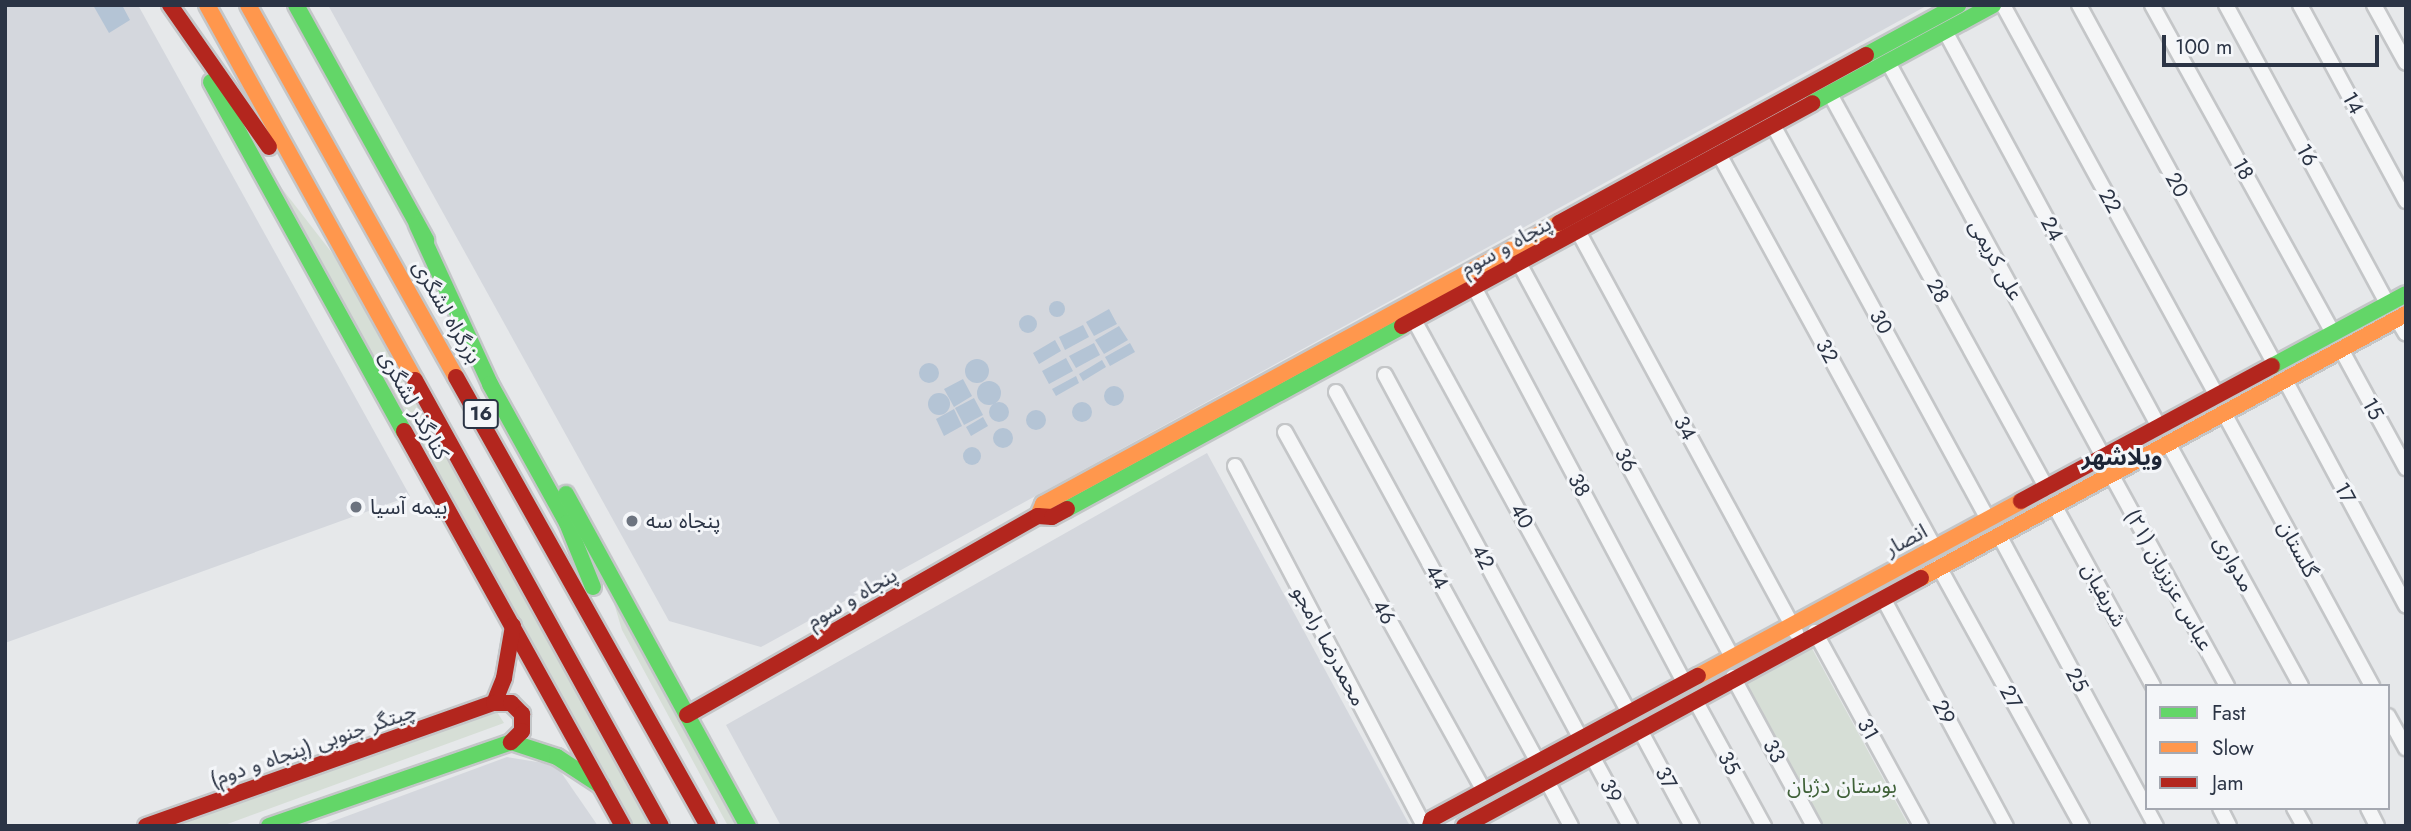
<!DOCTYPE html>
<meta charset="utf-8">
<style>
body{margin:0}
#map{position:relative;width:2411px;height:831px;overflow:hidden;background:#e6e8ea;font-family:Jost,"Noto Sans Arabic",sans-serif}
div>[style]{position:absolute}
.built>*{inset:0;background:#d4d7dd}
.green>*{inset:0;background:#d6ded6}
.water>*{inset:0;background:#b4c4d5}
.round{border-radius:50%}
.roads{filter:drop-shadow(2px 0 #c4c6c8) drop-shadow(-2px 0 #c4c6c8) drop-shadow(0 2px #c4c6c8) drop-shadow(0 -2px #c4c6c8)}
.street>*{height:14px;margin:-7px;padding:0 7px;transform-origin:7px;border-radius:7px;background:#f5f6f7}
.fast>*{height:16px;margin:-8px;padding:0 8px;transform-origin:8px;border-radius:8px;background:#63d668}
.slow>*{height:16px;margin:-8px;padding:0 8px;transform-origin:8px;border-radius:8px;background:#ff974d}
.jam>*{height:16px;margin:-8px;padding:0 8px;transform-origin:8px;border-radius:8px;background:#b3261e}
.dots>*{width:19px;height:19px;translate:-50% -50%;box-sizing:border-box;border:4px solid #f4f6f9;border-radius:50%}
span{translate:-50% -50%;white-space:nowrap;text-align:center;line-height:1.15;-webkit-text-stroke:6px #f4f6f9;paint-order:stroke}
.shield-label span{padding:2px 5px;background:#f4f6f9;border:2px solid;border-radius:5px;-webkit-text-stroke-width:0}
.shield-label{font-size:19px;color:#2b3445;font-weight:700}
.street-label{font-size:21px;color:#2b3445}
.poi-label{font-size:21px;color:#2b3445}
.left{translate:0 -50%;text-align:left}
.park-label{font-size:21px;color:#3f6138}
.neighbourhood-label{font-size:23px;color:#1d2536;font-weight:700}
.frame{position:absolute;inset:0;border:7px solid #2b3445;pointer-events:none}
.legend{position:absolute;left:2145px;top:684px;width:245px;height:126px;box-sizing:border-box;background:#f4f6f9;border:2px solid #a4a8b1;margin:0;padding:9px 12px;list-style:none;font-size:21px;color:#2b3445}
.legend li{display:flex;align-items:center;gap:14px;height:35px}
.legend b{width:35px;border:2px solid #a4a8b1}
.scale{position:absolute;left:2162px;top:35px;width:217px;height:32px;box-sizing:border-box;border:4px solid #2b3445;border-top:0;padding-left:9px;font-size:21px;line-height:24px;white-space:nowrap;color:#2b3445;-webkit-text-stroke:5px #f4f6f9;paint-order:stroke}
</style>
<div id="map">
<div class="built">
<i style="clip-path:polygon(5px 5px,138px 5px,410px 496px,5px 643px)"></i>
<i style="clip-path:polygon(328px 5px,1928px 5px,761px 647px,669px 621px)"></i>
<i style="clip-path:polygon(1207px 453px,1410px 826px,781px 826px,726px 725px)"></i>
<i style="clip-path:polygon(507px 757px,556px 765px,598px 826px,320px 826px)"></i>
</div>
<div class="green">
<i style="clip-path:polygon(273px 177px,343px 267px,651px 826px,633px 826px)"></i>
<i style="clip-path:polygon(610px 590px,740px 826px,728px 826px,622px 630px)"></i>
<i style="clip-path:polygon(1809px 643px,1909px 826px,1818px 826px,1740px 681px)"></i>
<i style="clip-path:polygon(497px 712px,504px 723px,222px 826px,173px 826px)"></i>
</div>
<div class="water">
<i style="clip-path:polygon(93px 5px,122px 5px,130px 20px,109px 33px)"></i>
<i class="round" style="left:1049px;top:301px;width:16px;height:16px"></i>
<i style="clip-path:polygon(1109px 309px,1117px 324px,1094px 336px,1086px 322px)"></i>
<i class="round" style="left:1019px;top:315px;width:18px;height:18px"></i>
<i style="clip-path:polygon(1083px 325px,1089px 337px,1065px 350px,1059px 337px)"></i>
<i style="clip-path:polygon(1119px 326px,1128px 340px,1104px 354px,1095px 340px)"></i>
<i style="clip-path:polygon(1055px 340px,1061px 351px,1039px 364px,1033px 353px)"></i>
<i style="clip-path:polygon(1094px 343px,1100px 355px,1076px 368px,1069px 356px)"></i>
<i style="clip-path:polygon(1130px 343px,1135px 352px,1110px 366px,1105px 357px)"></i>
<i style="clip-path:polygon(1066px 358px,1073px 371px,1049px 384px,1042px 371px)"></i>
<i class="round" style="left:965px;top:359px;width:24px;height:24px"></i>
<i style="clip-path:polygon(1102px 360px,1106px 367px,1083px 381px,1079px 374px)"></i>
<i class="round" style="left:919px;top:363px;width:20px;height:20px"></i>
<i style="clip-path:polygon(1076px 376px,1079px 383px,1056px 396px,1052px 389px)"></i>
<i style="clip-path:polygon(963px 379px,972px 396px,954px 407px,944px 389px)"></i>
<i class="round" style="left:977px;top:381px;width:24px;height:24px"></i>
<i class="round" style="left:1104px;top:386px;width:20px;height:20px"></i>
<i class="round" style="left:928px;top:393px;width:22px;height:22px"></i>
<i style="clip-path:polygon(974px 398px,983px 415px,964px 425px,955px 408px)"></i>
<i class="round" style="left:1072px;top:402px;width:20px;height:20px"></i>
<i class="round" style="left:989px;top:402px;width:20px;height:20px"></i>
<i style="clip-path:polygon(954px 409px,962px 426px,944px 436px,936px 419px)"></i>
<i class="round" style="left:1026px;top:410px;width:20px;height:20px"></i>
<i style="clip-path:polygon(983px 417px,988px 426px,971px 436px,966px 427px)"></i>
<i class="round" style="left:993px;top:428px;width:20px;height:20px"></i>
<i class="round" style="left:963px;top:447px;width:18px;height:18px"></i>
</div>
<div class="roads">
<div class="street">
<i style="left:2003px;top:5px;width:446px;rotate:61.3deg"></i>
<i style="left:2079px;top:5px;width:410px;rotate:61.4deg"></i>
<i style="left:2152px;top:5px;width:375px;rotate:61.1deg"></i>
<i style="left:2226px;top:5px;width:340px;rotate:61.6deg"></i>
<i style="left:2300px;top:5px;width:223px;rotate:61.6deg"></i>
<i style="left:2374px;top:5px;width:66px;rotate:61.1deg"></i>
<i style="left:1945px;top:31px;width:450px;rotate:61.6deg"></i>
<i style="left:1888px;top:62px;width:450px;rotate:61.4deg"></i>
<i style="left:1830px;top:94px;width:450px;rotate:61.2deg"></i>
<i style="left:1773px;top:125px;width:449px;rotate:61.4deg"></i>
<i style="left:1719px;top:154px;width:449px;rotate:61.3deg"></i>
<i style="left:1578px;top:231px;width:457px;rotate:61.5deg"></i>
<i style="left:1519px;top:263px;width:448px;rotate:61.6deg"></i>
<i style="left:1474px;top:287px;width:449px;rotate:62deg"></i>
<i style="left:2397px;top:319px;width:17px;rotate:59deg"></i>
<i style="left:1414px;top:320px;width:448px;rotate:61.3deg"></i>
<i style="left:2341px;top:349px;width:136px;rotate:61.4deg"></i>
<i style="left:1385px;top:375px;width:413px;rotate:61.7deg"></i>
<i style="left:2285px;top:380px;width:256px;rotate:61.8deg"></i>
<i style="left:1336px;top:392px;width:422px;rotate:61.4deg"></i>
<i style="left:2224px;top:413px;width:311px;rotate:61.5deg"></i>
<i style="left:1285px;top:432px;width:410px;rotate:61deg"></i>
<i style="left:2168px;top:443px;width:277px;rotate:61.3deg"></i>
<i style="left:1235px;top:466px;width:407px;rotate:62.3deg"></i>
<i style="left:2111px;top:474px;width:242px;rotate:61.3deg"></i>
<i style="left:2054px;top:505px;width:206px;rotate:61.3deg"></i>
<i style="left:1999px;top:535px;width:331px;rotate:61.7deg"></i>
<i style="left:1939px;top:567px;width:296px;rotate:61.1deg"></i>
<i style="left:1883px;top:598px;width:259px;rotate:61.7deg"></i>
<i style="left:1815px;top:632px;width:221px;rotate:61.3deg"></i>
<i style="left:1733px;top:677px;width:170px;rotate:61.5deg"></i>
<i style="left:1695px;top:700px;width:144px;rotate:61.3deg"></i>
<i style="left:2388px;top:716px;width:37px;rotate:61deg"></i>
<i style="left:1640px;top:730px;width:109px;rotate:61.6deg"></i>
<i style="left:1592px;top:756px;width:80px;rotate:61.5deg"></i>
<i style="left:1547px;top:781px;width:51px;rotate:61.9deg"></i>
<i style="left:2220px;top:808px;width:20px;rotate:63deg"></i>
<i style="left:2294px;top:808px;width:21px;rotate:61deg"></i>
<i style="left:2368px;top:808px;width:20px;rotate:63deg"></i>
</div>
<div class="fast">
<i style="left:296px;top:5px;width:269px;rotate:61deg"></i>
<i style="left:1866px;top:55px;width:105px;rotate:-28.5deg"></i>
<i style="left:211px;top:82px;width:399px;rotate:61.1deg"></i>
<i style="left:1812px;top:103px;width:206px;rotate:-28.4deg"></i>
<i style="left:417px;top:225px;width:175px;rotate:65.3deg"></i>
<i style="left:490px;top:384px;width:159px;rotate:61deg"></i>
<i style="left:567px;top:523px;width:69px;rotate:67.9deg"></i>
<i style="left:2272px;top:366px;width:152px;rotate:-28.2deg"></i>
<i style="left:566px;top:494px;width:379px;rotate:61.3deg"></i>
<i style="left:1067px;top:509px;width:382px;rotate:-28.6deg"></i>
<i style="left:269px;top:826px;width:256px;rotate:-19.1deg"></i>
<i style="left:511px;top:742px;width:48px;rotate:18.1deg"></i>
<i style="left:557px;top:757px;width:53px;rotate:33.4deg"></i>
</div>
<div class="slow">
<i style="left:207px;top:5px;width:429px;rotate:61deg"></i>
<i style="left:248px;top:5px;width:426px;rotate:60.8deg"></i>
<i style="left:1038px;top:516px;width:13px;rotate:-67deg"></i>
<i style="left:1043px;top:504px;width:588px;rotate:-28.57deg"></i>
<i style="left:1921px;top:578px;width:552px;rotate:-28.56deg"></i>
<i style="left:1698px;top:676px;width:367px;rotate:-28.4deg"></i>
</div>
<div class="jam">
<i style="left:170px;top:5px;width:173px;rotate:55.1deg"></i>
<i style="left:1559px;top:223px;width:350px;rotate:-28.7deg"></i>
<i style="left:1402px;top:326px;width:467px;rotate:-28.5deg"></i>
<i style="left:456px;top:377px;width:515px;rotate:60.7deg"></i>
<i style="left:415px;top:380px;width:509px;rotate:61.12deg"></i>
<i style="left:404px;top:431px;width:452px;rotate:61deg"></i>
<i style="left:2021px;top:501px;width:285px;rotate:-28.3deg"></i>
<i style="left:494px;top:703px;width:27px;rotate:-68deg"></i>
<i style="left:504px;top:678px;width:53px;rotate:-80.2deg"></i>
<i style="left:687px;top:715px;width:403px;rotate:-29.6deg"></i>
<i style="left:1038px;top:516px;width:14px;rotate:4deg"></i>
<i style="left:1052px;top:517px;width:17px;rotate:-28deg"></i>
<i style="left:146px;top:826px;width:369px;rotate:-19.5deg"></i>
<i style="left:494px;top:703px;width:17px"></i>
<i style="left:511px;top:703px;width:16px;rotate:45deg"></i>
<i style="left:522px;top:714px;width:17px;rotate:90deg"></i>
<i style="left:522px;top:731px;width:16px;rotate:135deg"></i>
<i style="left:1430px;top:826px;width:7px;rotate:-74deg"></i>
<i style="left:1432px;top:819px;width:302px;rotate:-28.3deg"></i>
<i style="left:1464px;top:826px;width:520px;rotate:-28.49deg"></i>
</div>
</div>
<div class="dots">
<i style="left:356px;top:507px;background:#6c737f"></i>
<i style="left:632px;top:521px;background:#6c737f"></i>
</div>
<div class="shield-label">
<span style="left:481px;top:414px">16</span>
</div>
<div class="street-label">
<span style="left:2353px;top:103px;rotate:62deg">14</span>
<span style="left:2307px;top:155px;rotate:62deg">16</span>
<span style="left:2243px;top:169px;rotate:61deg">18</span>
<span style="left:2177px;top:185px;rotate:61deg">20</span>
<span style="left:2110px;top:201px;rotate:61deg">22</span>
<span style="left:2052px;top:229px;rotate:62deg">24</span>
<span style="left:1506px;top:246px;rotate:-29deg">پنجاه و سوم</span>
<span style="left:1996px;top:260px;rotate:61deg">علی کریمی</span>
<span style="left:1938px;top:291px;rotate:61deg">28</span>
<span style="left:447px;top:312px;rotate:60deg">بزرگراه لشگری</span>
<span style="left:1881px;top:322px;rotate:61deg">30</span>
<span style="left:1827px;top:351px;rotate:61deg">32</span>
<span style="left:414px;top:405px;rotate:61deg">کنارگذر لشگری</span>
<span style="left:2373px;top:409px;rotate:61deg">15</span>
<span style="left:1685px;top:428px;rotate:62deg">34</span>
<span style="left:1626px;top:460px;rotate:62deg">36</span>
<span style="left:1579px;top:485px;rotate:62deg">38</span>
<span style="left:2345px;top:493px;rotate:62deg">17</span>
<span style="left:1522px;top:516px;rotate:61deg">40</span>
<span style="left:1906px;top:540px;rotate:-28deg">انصار</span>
<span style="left:2298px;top:549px;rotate:62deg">گلستان</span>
<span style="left:1483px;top:557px;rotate:62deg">42</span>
<span style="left:2234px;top:564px;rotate:61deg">مدواری</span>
<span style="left:1437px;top:577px;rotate:61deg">44</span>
<span style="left:2169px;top:580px;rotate:61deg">عباس عزیزیان (۲۱)</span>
<span style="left:2104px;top:595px;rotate:61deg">شریفیان</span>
<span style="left:852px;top:598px;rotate:-30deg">پنجاه و سوم</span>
<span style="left:1384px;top:612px;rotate:61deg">46</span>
<span style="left:1329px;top:646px;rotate:62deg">محمدرضا رامجو</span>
<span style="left:2077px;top:680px;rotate:62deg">25</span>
<span style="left:2011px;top:697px;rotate:61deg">27</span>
<span style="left:1944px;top:712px;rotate:62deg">29</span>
<span style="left:1868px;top:729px;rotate:61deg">31</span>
<span style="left:313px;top:745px;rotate:-19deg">چیتگر جنوبی (پنجاه و دوم)</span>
<span style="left:1774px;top:751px;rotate:62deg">33</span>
<span style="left:1729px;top:763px;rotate:61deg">35</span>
<span style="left:1666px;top:778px;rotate:62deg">37</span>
<span style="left:1611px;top:791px;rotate:61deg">39</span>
</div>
<div class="poi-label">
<span class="left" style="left:370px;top:507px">بیمه آسیا</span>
<span class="left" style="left:646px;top:521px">پنجاه سه</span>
</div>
<div class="park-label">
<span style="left:1842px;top:786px">بوستان دژبان</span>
</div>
<div class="neighbourhood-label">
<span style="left:2122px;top:457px">ویلاشهر</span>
</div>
<div class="frame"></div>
<ul class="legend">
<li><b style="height:9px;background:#63d668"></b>Fast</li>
<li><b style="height:9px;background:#ff974d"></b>Slow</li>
<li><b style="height:9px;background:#b3261e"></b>Jam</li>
</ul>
<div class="scale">100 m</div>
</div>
